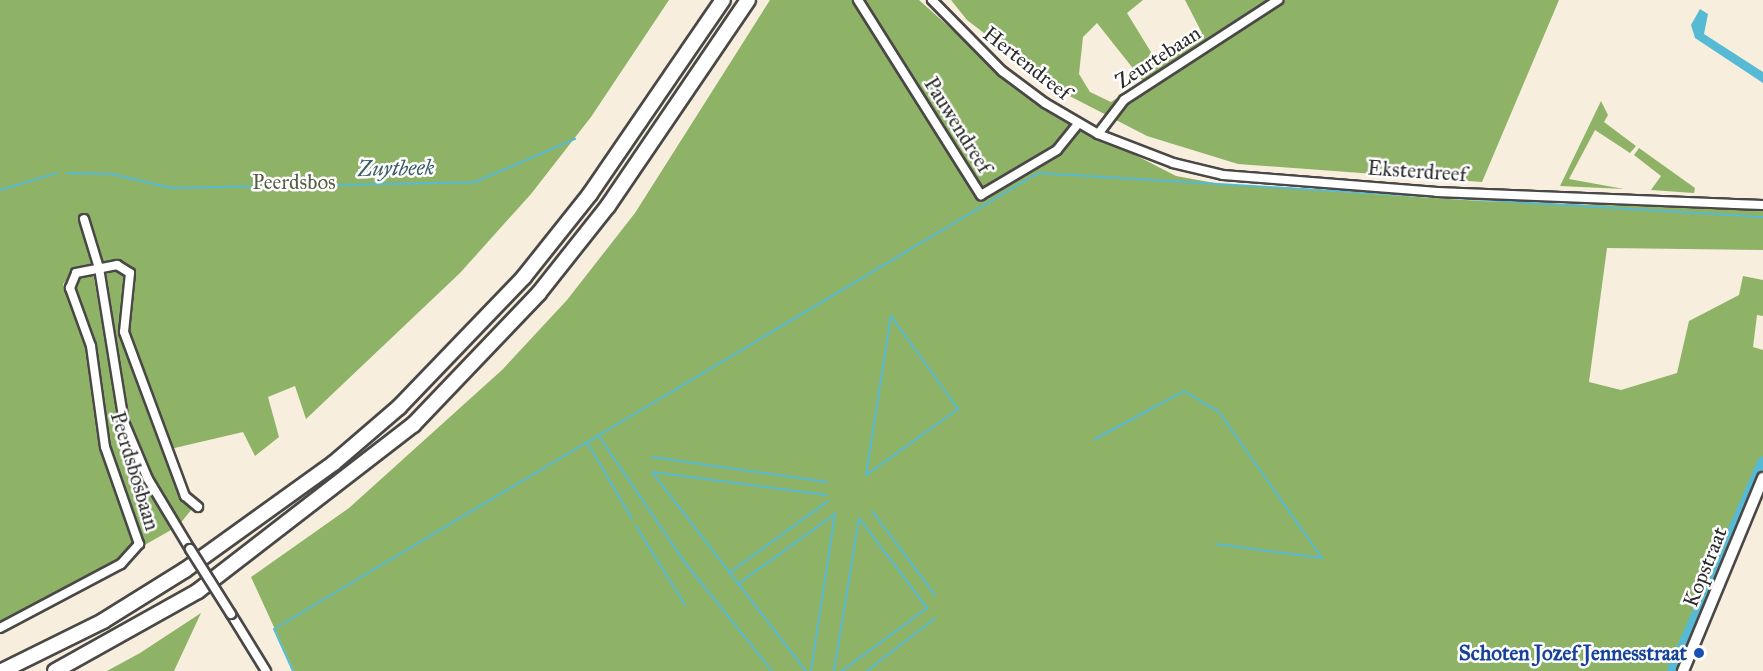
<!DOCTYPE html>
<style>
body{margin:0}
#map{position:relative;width:1763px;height:671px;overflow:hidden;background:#f8eede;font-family:"IM FELL Great Primer",serif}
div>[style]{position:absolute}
.forest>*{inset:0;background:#8eb266}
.water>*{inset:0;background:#57bad5}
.stream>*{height:2px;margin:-1px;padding:0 1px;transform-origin:1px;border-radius:1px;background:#57bad5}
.river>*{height:12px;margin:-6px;padding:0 6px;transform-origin:6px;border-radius:6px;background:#57bad5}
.roads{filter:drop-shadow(2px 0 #4a4846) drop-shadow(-2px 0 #4a4846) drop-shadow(0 2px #4a4846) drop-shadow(0 -2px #4a4846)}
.street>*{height:8px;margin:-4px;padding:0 4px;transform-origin:4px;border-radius:4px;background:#fff}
.secondary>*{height:10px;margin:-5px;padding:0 5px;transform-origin:5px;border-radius:5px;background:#fff}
.highway>*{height:14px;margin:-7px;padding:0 7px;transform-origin:7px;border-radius:7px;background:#fff}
.bridges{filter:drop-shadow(2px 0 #4a4846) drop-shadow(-2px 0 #4a4846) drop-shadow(0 2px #4a4846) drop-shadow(0 -2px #4a4846)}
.street-bridge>*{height:8px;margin:-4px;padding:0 4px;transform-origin:4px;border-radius:4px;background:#fff}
.dots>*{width:16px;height:16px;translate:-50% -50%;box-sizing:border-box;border:3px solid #fff;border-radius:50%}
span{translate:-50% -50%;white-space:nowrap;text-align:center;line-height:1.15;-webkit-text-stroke:5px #fff;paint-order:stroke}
.street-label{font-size:21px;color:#2b2b2b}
.park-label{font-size:21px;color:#545c41}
.transit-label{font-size:21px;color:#164399;font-weight:700}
.right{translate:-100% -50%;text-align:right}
.water-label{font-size:22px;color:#3a5d66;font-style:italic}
</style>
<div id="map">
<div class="forest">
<i style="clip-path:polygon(0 0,669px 0,591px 117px,531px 194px,460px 273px,306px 419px,295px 386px,268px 397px,279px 437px,255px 456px,243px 432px,166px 450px,192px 509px,178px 526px,145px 466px,123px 405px,103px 276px,114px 270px,126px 275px,121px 334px,135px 271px,117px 260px,79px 267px,63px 284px,87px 352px,101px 451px,135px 545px,93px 578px,0 625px)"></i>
<i style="clip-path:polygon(770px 0,919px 0,1034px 103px,1176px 176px,1220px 184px,1480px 201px,1763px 210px,1763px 250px,1607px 248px,1589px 382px,1621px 390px,1677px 373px,1689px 321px,1739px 295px,1743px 276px,1763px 280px,1763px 316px,1757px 315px,1753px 347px,1763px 350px,1763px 457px,1674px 671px,294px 671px,251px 577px,349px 508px,502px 370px,567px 300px,635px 213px)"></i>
<i style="clip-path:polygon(evenodd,951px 0,1143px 0,1127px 13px,1157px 62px,1202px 33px,1185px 0,1559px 0,1482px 182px,1238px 164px,1147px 136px,1058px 90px,967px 20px,951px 0,1097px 23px,1143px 81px,1111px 102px,1090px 92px,1079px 74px,1083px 37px,1097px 23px)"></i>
<i style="clip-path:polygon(1601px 101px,1608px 115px,1604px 122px,1636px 146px,1630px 153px,1595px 130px,1569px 179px,1624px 189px,1560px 186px)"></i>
<i style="clip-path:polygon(1639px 148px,1695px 188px,1694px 193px,1651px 190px,1661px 176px,1634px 155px)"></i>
<i style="clip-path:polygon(93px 272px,116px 405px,131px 455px,171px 530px,143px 546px,107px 437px,93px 343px,72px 288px,74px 277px)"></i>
<i style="clip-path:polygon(201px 613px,174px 671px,107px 671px,140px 653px)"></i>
</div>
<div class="water">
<i style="clip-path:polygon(1700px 9px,1708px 14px,1704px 34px,1763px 72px,1763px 83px,1695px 38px,1691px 25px)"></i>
</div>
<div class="stream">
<i style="left:67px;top:173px;width:45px;rotate:1.3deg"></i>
<i style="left:112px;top:174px;width:61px;rotate:13.3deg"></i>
<i style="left:171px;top:188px;width:304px;rotate:-1.1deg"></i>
<i style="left:475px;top:182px;width:109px;rotate:-23.3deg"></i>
<i style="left:0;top:190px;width:59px;rotate:-16.6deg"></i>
<i style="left:891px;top:316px;width:115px;rotate:54.2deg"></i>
<i style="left:958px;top:409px;width:113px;rotate:144.3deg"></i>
<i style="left:866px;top:475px;width:161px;rotate:-81.1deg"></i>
<i style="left:598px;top:435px;width:156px;rotate:55.7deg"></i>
<i style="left:686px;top:564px;width:137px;rotate:51.2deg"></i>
<i style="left:1095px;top:439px;width:101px;rotate:-28.3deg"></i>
<i style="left:1184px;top:391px;width:41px;rotate:31deg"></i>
<i style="left:1219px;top:412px;width:179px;rotate:54.8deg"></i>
<i style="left:1322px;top:558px;width:107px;rotate:-172.5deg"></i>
<i style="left:587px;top:442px;width:89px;rotate:59.7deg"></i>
<i style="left:652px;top:457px;width:177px;rotate:8.1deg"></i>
<i style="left:652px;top:472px;width:252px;rotate:52.3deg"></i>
<i style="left:652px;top:472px;width:176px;rotate:7.5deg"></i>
<i style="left:872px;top:511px;width:105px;rotate:53.1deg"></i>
<i style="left:636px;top:526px;width:93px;rotate:58.2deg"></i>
<i style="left:729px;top:573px;width:122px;rotate:-36deg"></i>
<i style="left:738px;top:584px;width:120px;rotate:-35.8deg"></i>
<i style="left:835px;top:514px;width:159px;rotate:98.7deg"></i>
<i style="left:293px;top:671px;width:46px;rotate:-114.3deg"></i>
<i style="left:274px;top:629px;width:890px;rotate:-30.83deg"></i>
<i style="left:1038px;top:173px;width:726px;rotate:3.47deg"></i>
<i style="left:834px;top:671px;width:155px;rotate:-80.7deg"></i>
<i style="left:859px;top:518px;width:113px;rotate:52.9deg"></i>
<i style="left:927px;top:608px;width:106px;rotate:143.5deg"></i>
<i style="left:867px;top:671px;width:86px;rotate:-37.9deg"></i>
</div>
<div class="river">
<i style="left:1673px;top:671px;width:227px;rotate:-66.6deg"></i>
</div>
<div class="roads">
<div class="street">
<i style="left:858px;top:0;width:231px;rotate:57.8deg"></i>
<i style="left:981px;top:195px;width:88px;rotate:-30.6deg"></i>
<i style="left:1057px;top:150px;width:33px;rotate:-51deg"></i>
<i style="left:932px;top:0;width:100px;rotate:45.4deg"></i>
<i style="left:1002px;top:71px;width:54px;rotate:36.7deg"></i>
<i style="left:1045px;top:103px;width:61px;rotate:30.3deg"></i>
<i style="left:1098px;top:134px;width:80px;rotate:21.1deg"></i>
<i style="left:1173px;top:163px;width:51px;rotate:13.5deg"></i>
<i style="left:1223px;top:175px;width:215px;rotate:4.5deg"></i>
<i style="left:1437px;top:192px;width:326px;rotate:2.3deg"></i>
<i style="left:1098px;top:134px;width:43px;rotate:-52.6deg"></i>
<i style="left:1124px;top:100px;width:184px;rotate:-33deg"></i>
<i style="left:84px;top:219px;width:51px;rotate:73deg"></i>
<i style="left:99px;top:268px;width:156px;rotate:80.8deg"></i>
<i style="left:124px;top:422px;width:62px;rotate:67.2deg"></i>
<i style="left:148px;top:479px;width:82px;rotate:59deg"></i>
<i style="left:231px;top:614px;width:67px;rotate:58.4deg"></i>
<i style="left:0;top:628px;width:137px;rotate:-27.9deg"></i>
<i style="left:121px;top:564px;width:27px;rotate:-48deg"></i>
<i style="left:139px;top:544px;width:103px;rotate:-109.3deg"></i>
<i style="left:105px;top:447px;width:102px;rotate:-97.9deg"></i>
<i style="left:91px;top:346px;width:62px;rotate:-109.9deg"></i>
<i style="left:70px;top:288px;width:16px;rotate:-68deg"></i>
<i style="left:76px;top:273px;width:42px;rotate:-11deg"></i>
<i style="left:117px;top:265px;width:15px;rotate:32deg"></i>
<i style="left:130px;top:273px;width:59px;rotate:95.8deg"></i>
<i style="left:124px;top:332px;width:175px;rotate:69.6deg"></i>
<i style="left:185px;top:496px;width:17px;rotate:40deg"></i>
</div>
<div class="secondary">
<i style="left:1683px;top:671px;width:209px;rotate:-67.5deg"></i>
</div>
<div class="highway">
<i style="left:2px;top:671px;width:113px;rotate:-26.3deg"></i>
<i style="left:103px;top:621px;width:97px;rotate:-31.9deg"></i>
<i style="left:185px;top:570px;width:183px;rotate:-35.7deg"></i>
<i style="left:334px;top:463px;width:86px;rotate:-40.7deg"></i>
<i style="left:399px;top:407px;width:180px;rotate:-46.1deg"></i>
<i style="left:524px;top:277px;width:106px;rotate:-51.5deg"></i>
<i style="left:590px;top:194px;width:235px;rotate:-55.6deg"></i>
<i style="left:55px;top:671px;width:164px;rotate:-29.2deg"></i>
<i style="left:198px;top:591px;width:272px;rotate:-37.7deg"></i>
<i style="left:413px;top:425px;width:182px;rotate:-46.3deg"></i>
<i style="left:539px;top:293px;width:111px;rotate:-51.6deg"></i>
<i style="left:608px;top:206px;width:249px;rotate:-55.8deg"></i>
</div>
</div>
<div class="bridges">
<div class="street-bridge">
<i style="left:190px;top:549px;width:77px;rotate:57.8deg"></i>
</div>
</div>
<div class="dots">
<i style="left:1699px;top:653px;background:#1a4fb4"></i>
</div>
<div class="street-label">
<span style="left:1158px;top:57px;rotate:-33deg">Zeurtebaan</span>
<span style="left:1027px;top:63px;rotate:38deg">Hertendreef</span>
<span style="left:958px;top:125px;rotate:58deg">Pauwendreef</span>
<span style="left:1417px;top:171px;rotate:4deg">Eksterdreef</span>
<span style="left:135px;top:471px;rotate:73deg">Peerdsbosbaan</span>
<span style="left:1705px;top:567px;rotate:-68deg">Kopstraat</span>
</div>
<div class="park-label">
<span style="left:294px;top:182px">Peerdsbos</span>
</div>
<div class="transit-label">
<span class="right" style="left:1687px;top:653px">Schoten Jozef Jennesstraat</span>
</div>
<div class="water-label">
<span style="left:396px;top:168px;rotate:-1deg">Zuytbeek</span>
</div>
</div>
